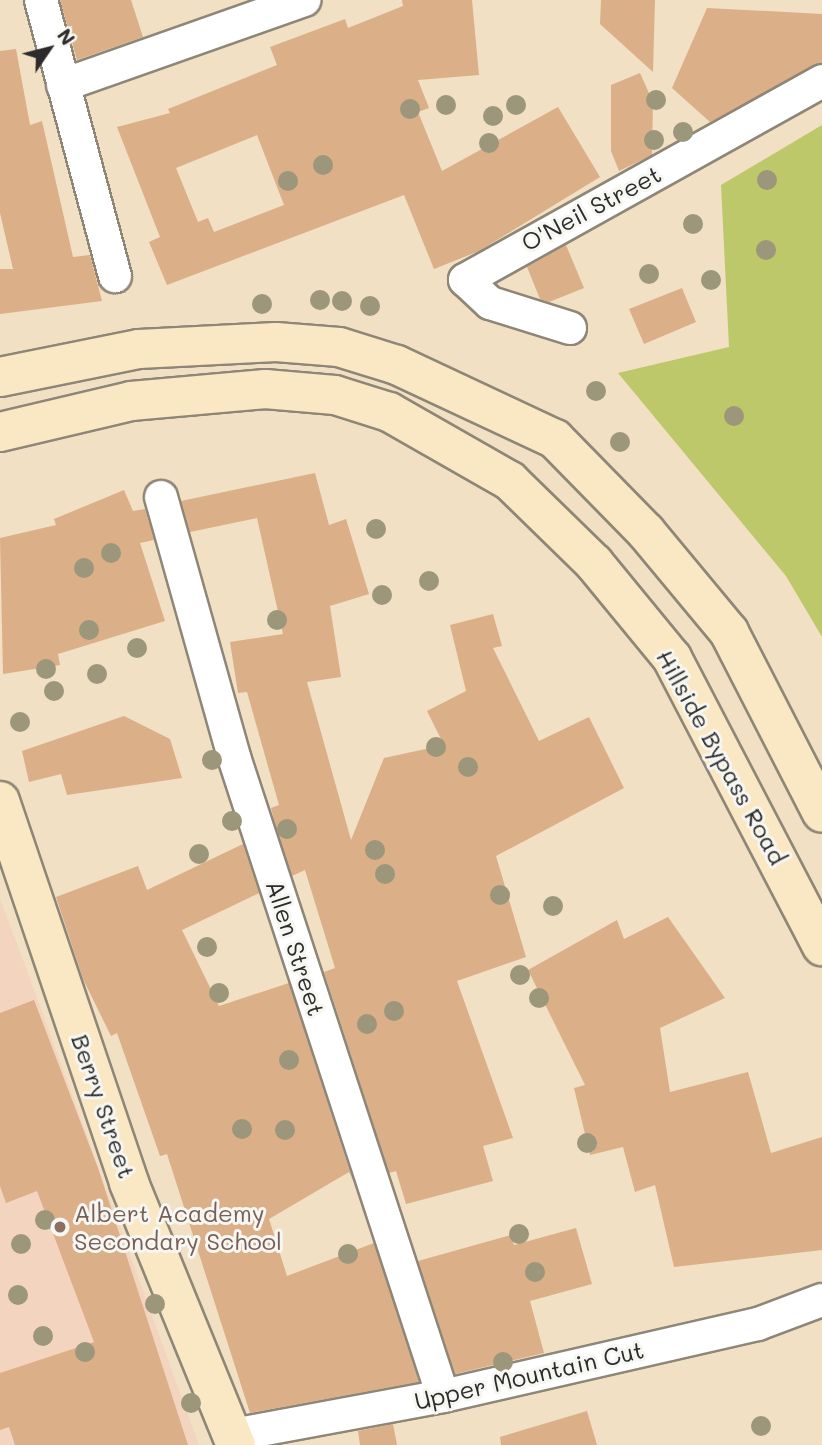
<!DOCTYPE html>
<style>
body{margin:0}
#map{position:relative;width:822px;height:1445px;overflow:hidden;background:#f1e0c3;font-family:Mali,sans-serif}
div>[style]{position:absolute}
.built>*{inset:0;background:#f3d4be}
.green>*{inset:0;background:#bcc86a}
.building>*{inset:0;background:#dbaf88}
.roads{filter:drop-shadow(2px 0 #8e8677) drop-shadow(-2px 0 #8e8677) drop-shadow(0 2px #8e8677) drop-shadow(0 -2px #8e8677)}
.street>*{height:32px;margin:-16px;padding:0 16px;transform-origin:16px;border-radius:16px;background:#fff}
.secondary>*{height:38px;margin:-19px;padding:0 19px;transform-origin:19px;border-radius:19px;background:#fae7c3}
.trees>*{width:20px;height:20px;margin:-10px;border-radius:50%;background:#9c967a}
.dots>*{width:19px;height:19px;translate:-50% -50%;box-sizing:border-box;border:4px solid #f6f6f2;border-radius:50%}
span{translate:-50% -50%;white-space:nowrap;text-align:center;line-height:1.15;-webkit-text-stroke:6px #f6f6f2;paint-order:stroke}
.street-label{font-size:24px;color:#2b2b2b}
.education-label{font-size:24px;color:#785e54}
.left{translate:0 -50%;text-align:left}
.north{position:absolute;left:14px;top:14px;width:70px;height:70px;-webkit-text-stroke:5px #f6f6f2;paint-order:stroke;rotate:55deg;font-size:19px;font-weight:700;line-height:28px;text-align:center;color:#2b2b2b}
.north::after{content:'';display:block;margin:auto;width:24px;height:32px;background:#2b2b2b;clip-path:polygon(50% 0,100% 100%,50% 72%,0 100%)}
</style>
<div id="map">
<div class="built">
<i style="clip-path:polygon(0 899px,25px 965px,199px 1445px,0 1445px)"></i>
</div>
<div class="green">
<i style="clip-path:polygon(822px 125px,822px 637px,786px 576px,618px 373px,729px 347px,721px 185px)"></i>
</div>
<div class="building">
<i style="clip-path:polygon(60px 0,131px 0,143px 37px,77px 60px)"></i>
<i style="clip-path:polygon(evenodd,402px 0,472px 0,479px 75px,418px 80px,429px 108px,418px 112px,442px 171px,558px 107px,600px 177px,479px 251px,434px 269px,404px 195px,167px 285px,149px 242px,160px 237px,117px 127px,170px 113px,168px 109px,277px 65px,270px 47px,345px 19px,348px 28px,403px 6px,402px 0,257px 135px,284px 205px,214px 232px,208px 218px,198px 222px,176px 168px,257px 135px)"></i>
<i style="clip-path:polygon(601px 0,655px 0,653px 72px,600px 24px)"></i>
<i style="clip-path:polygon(707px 8px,822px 14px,822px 63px,710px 122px,672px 88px)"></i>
<i style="clip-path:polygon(16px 49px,30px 125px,42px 121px,73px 257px,90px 255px,102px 301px,0 314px,0 269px,13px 269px,0 213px,0 51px)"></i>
<i style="clip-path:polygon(640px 73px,653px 102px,652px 155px,619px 171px,611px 151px,611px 85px)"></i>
<i style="clip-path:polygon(566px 245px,584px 288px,549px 302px,540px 299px,527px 267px)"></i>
<i style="clip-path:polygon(682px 288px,696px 322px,644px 344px,629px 309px)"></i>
<i style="clip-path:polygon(315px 473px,329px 525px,346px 519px,369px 594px,330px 606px,341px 677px,307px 682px,351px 840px,384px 758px,444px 745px,427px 711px,466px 691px,450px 625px,493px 614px,502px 646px,493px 648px,539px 741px,589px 717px,624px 788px,496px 856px,526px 957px,457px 981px,513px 1138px,483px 1146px,493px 1181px,406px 1204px,396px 1171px,389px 1173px,324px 972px,335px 968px,305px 870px,292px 876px,276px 828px,271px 808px,279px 805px,247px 692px,238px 693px,230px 642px,283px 634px,257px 518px,190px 532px,181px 501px)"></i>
<i style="clip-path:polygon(124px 490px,133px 511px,145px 509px,154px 540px,140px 543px,165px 621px,58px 654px,60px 665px,3px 674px,0 538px,56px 525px,54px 519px)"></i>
<i style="clip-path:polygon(124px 716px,170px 739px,182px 778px,67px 795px,61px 774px,29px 782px,22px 751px)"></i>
<i style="clip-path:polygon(243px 844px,259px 893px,182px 930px,219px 1006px,289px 983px,353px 1181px,349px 1172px,269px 1219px,287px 1276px,374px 1243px,419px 1382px,250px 1413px,167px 1154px,160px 1156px,117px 1033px,111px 1036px,83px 979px,56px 897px,138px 866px,147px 890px)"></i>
<i style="clip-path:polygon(668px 917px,725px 998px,660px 1028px,670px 1092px,748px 1072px,771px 1153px,822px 1137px,822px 1250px,674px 1267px,655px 1185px,635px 1192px,623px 1147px,590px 1155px,574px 1088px,585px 1085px,528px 970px,617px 920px,624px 939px)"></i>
<i style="clip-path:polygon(34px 1000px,98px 1168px,188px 1445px,15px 1445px,9px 1427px,0 1430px,0 1373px,94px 1342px,37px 1191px,6px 1203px,0 1186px,0 1013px)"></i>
<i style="clip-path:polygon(576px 1228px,592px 1284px,530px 1301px,544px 1353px,455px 1374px,418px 1261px,511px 1235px,514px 1245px)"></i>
<i style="clip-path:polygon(587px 1411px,597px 1445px,501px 1445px,500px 1437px)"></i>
<i style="clip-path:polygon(393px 1424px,397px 1445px,360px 1445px,358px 1431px)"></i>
</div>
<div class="roads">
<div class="street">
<i style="left:41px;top:0;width:286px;rotate:75deg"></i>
<i style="left:63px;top:85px;width:256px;rotate:-19.4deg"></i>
<i style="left:570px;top:328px;width:84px;rotate:-162.6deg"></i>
<i style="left:490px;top:303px;width:34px;rotate:-137deg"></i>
<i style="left:465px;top:280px;width:409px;rotate:-29.1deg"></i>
<i style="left:161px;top:497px;width:270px;rotate:74.3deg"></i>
<i style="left:234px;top:757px;width:672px;rotate:71.89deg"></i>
<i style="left:233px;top:1435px;width:214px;rotate:-10.5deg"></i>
<i style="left:443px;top:1396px;width:323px;rotate:-12.9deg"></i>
<i style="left:758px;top:1324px;width:68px;rotate:-20.6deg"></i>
</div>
<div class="secondary">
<i style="left:0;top:377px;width:142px;rotate:-11.4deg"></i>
<i style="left:139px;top:349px;width:137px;rotate:-2.9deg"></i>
<i style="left:276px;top:342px;width:63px;rotate:4.5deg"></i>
<i style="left:339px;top:347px;width:61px;rotate:17.2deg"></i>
<i style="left:397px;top:365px;width:174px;rotate:25.1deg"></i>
<i style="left:555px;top:439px;width:130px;rotate:45.6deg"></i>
<i style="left:646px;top:532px;width:130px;rotate:50.3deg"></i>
<i style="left:729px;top:632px;width:203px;rotate:62.8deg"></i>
<i style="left:0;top:432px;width:135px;rotate:-13.3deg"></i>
<i style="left:131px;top:401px;width:135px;rotate:-5.1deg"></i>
<i style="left:265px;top:389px;width:70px;rotate:4.9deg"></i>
<i style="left:335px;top:395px;width:57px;rotate:17.5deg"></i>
<i style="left:389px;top:412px;width:139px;rotate:29.7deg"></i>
<i style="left:510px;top:481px;width:117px;rotate:44.3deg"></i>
<i style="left:594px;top:563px;width:123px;rotate:50.6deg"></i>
<i style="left:672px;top:658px;width:325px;rotate:62.5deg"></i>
<i style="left:0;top:801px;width:403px;rotate:71.3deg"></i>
<i style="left:129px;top:1183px;width:283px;rotate:67.8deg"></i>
</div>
</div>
<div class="trees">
<i style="left:656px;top:100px"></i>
<i style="left:446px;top:105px"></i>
<i style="left:516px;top:105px"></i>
<i style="left:410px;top:109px"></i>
<i style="left:493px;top:116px"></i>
<i style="left:683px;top:132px"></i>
<i style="left:654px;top:140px"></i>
<i style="left:489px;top:143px"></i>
<i style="left:323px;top:165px"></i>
<i style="left:767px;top:180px"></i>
<i style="left:288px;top:181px"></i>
<i style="left:693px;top:224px"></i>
<i style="left:766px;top:250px"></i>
<i style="left:649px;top:274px"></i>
<i style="left:711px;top:280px"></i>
<i style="left:320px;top:300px"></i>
<i style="left:342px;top:301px"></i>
<i style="left:262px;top:304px"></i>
<i style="left:370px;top:306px"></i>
<i style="left:596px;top:391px"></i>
<i style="left:734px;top:416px"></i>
<i style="left:620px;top:442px"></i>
<i style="left:376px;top:529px"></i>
<i style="left:111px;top:553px"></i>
<i style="left:84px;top:568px"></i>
<i style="left:429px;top:581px"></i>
<i style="left:382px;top:595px"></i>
<i style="left:277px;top:620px"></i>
<i style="left:89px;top:630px"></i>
<i style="left:137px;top:648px"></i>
<i style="left:46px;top:669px"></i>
<i style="left:97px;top:674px"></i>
<i style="left:54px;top:691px"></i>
<i style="left:20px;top:722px"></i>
<i style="left:436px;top:747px"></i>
<i style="left:212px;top:760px"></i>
<i style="left:468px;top:767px"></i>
<i style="left:232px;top:821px"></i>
<i style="left:287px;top:829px"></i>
<i style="left:375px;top:850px"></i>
<i style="left:199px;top:854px"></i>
<i style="left:385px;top:874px"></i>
<i style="left:500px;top:895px"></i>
<i style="left:553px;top:906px"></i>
<i style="left:207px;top:947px"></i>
<i style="left:520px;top:975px"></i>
<i style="left:219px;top:993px"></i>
<i style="left:539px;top:998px"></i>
<i style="left:394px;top:1011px"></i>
<i style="left:367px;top:1024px"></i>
<i style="left:289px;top:1060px"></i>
<i style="left:242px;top:1129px"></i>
<i style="left:285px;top:1130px"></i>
<i style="left:587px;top:1143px"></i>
<i style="left:45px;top:1220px"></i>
<i style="left:519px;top:1234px"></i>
<i style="left:21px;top:1244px"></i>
<i style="left:348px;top:1254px"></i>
<i style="left:535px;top:1272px"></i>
<i style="left:18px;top:1295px"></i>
<i style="left:155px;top:1304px"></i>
<i style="left:43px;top:1336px"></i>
<i style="left:85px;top:1352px"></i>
<i style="left:503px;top:1362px"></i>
<i style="left:191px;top:1403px"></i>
<i style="left:761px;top:1426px"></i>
</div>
<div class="dots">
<i style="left:60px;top:1227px;background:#8d6e63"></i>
</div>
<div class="street-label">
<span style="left:591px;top:208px;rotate:-28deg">O'Neil Street</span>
<span style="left:722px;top:757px;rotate:61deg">Hillside Bypass Road</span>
<span style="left:296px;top:948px;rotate:72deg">Allen Street</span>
<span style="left:104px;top:1106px;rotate:71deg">Berry Street</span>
<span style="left:529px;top:1375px;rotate:-13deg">Upper Mountain Cut</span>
</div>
<div class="education-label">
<span class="left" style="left:74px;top:1227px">Albert Academy<br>Secondary School</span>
</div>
<div class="north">N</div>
</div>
